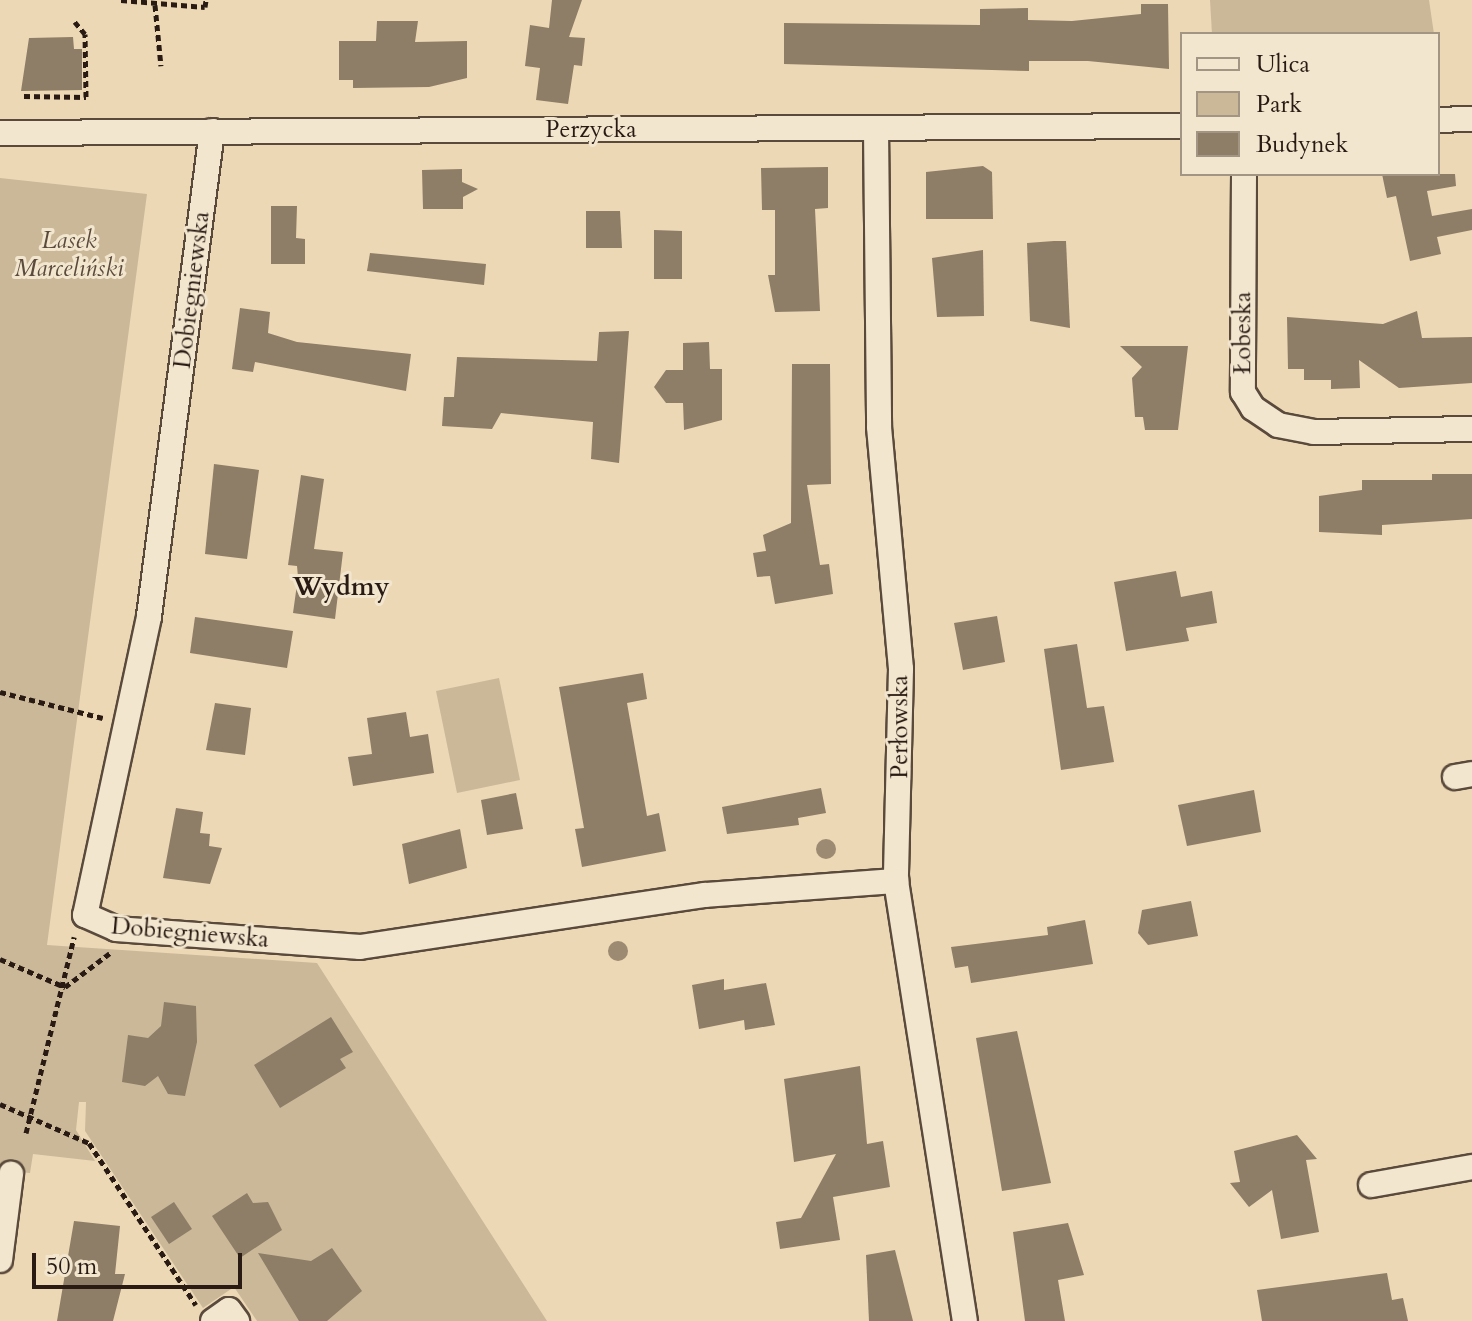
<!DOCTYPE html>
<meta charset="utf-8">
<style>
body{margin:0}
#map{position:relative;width:1472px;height:1321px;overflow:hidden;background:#ecd8b5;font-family:Cardo,serif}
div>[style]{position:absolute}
.green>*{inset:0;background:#cbb899}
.building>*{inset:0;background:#8e7d67}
.path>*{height:5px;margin-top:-2.5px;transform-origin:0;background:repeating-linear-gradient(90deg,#291b13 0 6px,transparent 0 10px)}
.roads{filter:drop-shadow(2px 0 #5a4a3c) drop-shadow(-2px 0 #5a4a3c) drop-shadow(0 2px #5a4a3c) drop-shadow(0 -2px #5a4a3c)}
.street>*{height:24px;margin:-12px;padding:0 12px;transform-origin:12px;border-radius:12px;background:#f3e6cf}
.trees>*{width:20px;height:20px;margin:-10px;border-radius:50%;background:#9c8a72}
span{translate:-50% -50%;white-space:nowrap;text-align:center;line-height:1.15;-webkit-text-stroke:6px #f3e6cf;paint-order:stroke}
.street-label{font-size:24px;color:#291b13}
.park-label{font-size:24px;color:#5a4a3b;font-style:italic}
.neighbourhood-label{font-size:26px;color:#291b13;font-weight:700}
.legend{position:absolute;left:1180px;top:32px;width:260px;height:144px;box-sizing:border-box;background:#f3e6cf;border:2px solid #a29584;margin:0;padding:10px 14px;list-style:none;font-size:24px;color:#291b13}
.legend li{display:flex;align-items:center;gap:16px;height:40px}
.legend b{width:40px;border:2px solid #a29584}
.scale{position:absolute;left:32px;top:1253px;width:210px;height:36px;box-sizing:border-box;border:4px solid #291b13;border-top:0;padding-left:10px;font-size:24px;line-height:28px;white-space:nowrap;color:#291b13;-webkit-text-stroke:6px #f3e6cf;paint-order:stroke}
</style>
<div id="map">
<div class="green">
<i style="clip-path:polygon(1210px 0,1429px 0,1434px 34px,1212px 34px)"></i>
<i style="clip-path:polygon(0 178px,147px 194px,47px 945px,317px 963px,547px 1321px,257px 1321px,234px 1287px,203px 1308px,85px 1131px,86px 1102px,79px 1102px,76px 1130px,95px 1161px,33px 1154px,30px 1173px,0 1170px)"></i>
<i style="clip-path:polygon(499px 678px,520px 780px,457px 793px,436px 691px)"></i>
</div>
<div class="building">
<i style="clip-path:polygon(552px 0,582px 0,569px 37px,585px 38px,582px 66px,574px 65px,568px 104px,536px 100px,540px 68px,525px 66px,530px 25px,549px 28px)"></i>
<i style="clip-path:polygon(1141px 4px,1168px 4px,1169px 69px,1088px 61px,1029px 61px,1029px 71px,784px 64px,784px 23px,980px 25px,980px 9px,1028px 8px,1028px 20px,1072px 21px,1141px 14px)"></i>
<i style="clip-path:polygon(377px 21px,418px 21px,415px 42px,467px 41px,467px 78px,429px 87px,353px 88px,353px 80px,339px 80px,339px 41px,376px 41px)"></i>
<i style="clip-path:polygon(73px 37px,74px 49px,82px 49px,82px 90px,21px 91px,29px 38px)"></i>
<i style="clip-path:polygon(983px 166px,992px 172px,993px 219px,926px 219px,926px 172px)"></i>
<i style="clip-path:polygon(828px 167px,828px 208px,815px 209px,820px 311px,775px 312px,768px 275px,775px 275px,775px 210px,762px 210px,761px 168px)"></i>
<i style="clip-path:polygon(462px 169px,462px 182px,478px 189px,463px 197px,463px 209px,423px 209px,422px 170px)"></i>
<i style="clip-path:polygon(1382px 174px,1455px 174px,1456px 186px,1427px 191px,1432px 216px,1472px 209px,1472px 230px,1437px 237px,1441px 254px,1410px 261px,1396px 196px,1387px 198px)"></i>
<i style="clip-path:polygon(271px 206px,297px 206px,296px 238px,305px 239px,305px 264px,271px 264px)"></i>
<i style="clip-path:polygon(586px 211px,620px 211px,622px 248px,586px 248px)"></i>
<i style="clip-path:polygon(654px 230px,682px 231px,682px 279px,654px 279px)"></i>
<i style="clip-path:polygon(1054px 241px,1066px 241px,1070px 328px,1030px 321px,1027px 243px)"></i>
<i style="clip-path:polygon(983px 250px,984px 316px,937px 317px,932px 258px)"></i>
<i style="clip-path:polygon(370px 253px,486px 264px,484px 285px,367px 271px)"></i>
<i style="clip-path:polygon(240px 308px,270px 312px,268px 333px,297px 342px,411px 354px,406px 391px,255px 362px,253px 372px,232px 369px)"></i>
<i style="clip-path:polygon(1417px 311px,1422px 338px,1472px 337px,1472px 383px,1399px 388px,1359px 360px,1360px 388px,1331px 389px,1331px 380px,1304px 380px,1304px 369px,1288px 369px,1287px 317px,1383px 324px)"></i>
<i style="clip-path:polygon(629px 331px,619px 463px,591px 459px,593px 422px,501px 413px,492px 429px,442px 426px,444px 397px,454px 397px,457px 357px,597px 361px,599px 332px)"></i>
<i style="clip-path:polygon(709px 342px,710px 369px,722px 369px,722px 420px,684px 430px,683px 403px,666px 403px,654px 387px,666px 370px,683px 370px,683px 343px)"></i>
<i style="clip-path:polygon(1120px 346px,1188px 346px,1178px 430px,1145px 430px,1143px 417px,1135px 417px,1132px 378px,1142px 367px)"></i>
<i style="clip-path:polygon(792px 364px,830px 364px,831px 484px,807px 485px,820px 565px,829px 564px,833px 594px,775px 604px,770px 576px,757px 577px,753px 553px,766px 551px,763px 535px,791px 523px)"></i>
<i style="clip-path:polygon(214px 464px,259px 470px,247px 559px,205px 554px)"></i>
<i style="clip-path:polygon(1432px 474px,1472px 474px,1472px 519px,1382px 525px,1382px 535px,1319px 532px,1319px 496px,1362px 490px,1362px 480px,1432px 480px)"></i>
<i style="clip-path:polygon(301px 475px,324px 479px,314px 549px,343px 552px,335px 619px,293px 613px,298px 577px,297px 566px,288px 565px)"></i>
<i style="clip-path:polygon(1176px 571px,1181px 597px,1212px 591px,1217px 623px,1186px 628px,1189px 641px,1126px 651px,1114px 582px)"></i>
<i style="clip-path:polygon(997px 616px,1005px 662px,963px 670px,954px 623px)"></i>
<i style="clip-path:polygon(195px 617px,293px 631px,287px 668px,190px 653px)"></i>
<i style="clip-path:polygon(1077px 644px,1087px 708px,1104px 706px,1114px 762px,1061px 770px,1044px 649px)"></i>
<i style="clip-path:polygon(643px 673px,647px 699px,627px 703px,647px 816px,659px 813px,666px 851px,582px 867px,575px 829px,584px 828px,559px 687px)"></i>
<i style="clip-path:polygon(215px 703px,251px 708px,245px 755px,206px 750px)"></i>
<i style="clip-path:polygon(406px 712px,410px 737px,428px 734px,434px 773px,353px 786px,348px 757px,372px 754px,367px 718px)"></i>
<i style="clip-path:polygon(821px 788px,826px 813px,798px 818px,799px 825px,727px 834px,722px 807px)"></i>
<i style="clip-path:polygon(1254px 790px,1261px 832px,1187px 846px,1178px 805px)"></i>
<i style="clip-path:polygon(516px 793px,523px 829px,487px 835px,481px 800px)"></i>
<i style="clip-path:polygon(176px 808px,203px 812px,200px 833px,210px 834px,209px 846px,222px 848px,210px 884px,163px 878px)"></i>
<i style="clip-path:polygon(460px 829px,467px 868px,409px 884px,402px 844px)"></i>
<i style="clip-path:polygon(1191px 901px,1198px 936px,1148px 945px,1138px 933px,1142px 910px)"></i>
<i style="clip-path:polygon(1085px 920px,1093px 964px,971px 983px,968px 966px,955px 968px,951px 947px,1048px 935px,1047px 927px)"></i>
<i style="clip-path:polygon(724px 979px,724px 990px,766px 983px,775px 1025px,745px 1030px,744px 1020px,699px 1029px,692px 985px)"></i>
<i style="clip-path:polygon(164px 1002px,196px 1006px,197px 1042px,185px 1096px,168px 1094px,158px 1076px,145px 1086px,122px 1082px,128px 1035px,148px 1038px,161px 1026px)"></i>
<i style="clip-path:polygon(331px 1017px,353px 1052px,340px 1059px,346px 1068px,280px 1108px,254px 1065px)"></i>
<i style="clip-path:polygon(1017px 1031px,1051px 1183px,1002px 1191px,976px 1038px)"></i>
<i style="clip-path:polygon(860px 1066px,867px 1144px,883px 1141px,890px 1187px,833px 1197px,840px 1240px,780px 1249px,776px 1222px,801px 1218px,836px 1154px,794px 1162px,784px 1079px)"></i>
<i style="clip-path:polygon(1297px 1135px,1317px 1159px,1306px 1160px,1319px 1232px,1281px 1239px,1272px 1190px,1249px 1207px,1230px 1183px,1240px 1182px,1234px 1151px)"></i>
<i style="clip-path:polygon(247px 1193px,253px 1203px,268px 1202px,282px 1230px,240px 1258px,212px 1216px)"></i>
<i style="clip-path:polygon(174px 1202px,192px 1229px,169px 1244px,151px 1217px)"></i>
<i style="clip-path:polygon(74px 1221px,120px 1226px,115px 1274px,125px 1274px,113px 1321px,57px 1321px)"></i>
<i style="clip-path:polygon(1068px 1223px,1084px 1275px,1058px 1280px,1065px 1321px,1025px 1321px,1013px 1232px)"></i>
<i style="clip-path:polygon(332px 1248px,362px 1291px,327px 1321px,299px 1321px,258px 1253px,311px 1261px)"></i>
<i style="clip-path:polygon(895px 1250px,913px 1321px,869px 1321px,866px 1255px)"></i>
<i style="clip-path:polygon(1387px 1273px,1392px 1300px,1403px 1298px,1408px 1321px,1262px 1321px,1257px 1290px)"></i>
</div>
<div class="path">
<i style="left:121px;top:0;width:84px;rotate:4.8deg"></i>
<i style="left:205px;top:7px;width:7px;rotate:-82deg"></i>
<i style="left:155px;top:5px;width:61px;rotate:84.4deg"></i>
<i style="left:24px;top:96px;width:62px;rotate:0.9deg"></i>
<i style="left:86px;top:97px;width:63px;rotate:-90.9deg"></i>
<i style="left:85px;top:34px;width:16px;rotate:-130deg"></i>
<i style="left:0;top:692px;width:106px;rotate:14.2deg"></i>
<i style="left:0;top:959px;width:71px;rotate:23.3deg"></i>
<i style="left:65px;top:987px;width:56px;rotate:-37.1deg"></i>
<i style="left:0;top:1104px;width:97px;rotate:23.7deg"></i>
<i style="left:89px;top:1143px;width:194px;rotate:56.6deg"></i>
<i style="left:26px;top:1133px;width:202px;rotate:-76.2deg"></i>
</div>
<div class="roads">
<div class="street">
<i style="left:1438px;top:120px;width:34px;rotate:-2deg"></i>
<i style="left:876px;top:129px;width:298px;rotate:89.4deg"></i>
<i style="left:879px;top:427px;width:243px;rotate:84.8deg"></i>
<i style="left:901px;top:669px;width:212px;rotate:91.4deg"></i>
<i style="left:896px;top:881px;width:445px;rotate:81.1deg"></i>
<i style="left:212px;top:131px;width:490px;rotate:97.4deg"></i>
<i style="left:149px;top:617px;width:305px;rotate:102.1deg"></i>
<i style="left:85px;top:915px;width:34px;rotate:24deg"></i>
<i style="left:116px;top:929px;width:245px;rotate:4.2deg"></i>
<i style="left:360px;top:947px;width:349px;rotate:-8.6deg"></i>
<i style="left:705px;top:895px;width:192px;rotate:-4.2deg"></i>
<i style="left:0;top:133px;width:1182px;rotate:-0.34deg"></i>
<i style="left:1244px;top:174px;width:218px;rotate:90.3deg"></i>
<i style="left:1243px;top:392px;width:19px;rotate:58deg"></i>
<i style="left:1253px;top:408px;width:30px;rotate:34deg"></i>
<i style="left:1278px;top:425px;width:37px;rotate:11deg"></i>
<i style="left:1314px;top:432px;width:158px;rotate:-1.1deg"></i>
<i style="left:1455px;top:777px;width:17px;rotate:-10deg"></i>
<i style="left:1371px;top:1185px;width:103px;rotate:-10.1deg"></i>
<i style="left:0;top:1260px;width:87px;rotate:-82.7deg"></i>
<i style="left:213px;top:1321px;width:19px;rotate:-35deg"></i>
<i style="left:229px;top:1310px;width:14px;rotate:54deg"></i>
</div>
</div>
<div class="trees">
<i style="left:826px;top:849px"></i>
<i style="left:618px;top:951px"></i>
</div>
<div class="street-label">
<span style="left:591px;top:130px">Perzycka</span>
<span style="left:192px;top:290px;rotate:-83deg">Dobiegniewska</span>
<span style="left:1243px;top:333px;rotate:-90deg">Łobeska</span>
<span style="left:900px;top:727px;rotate:-90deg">Perłowska</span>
<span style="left:190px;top:933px;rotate:5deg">Dobiegniewska</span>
</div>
<div class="park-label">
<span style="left:69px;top:255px">Lasek<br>Marceliński</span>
</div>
<div class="neighbourhood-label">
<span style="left:341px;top:587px">Wydmy</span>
</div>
<ul class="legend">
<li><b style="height:10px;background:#f3e6cf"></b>Ulica</li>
<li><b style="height:22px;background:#cbb899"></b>Park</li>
<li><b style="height:22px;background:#8e7d67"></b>Budynek</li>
</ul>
<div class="scale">50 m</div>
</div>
